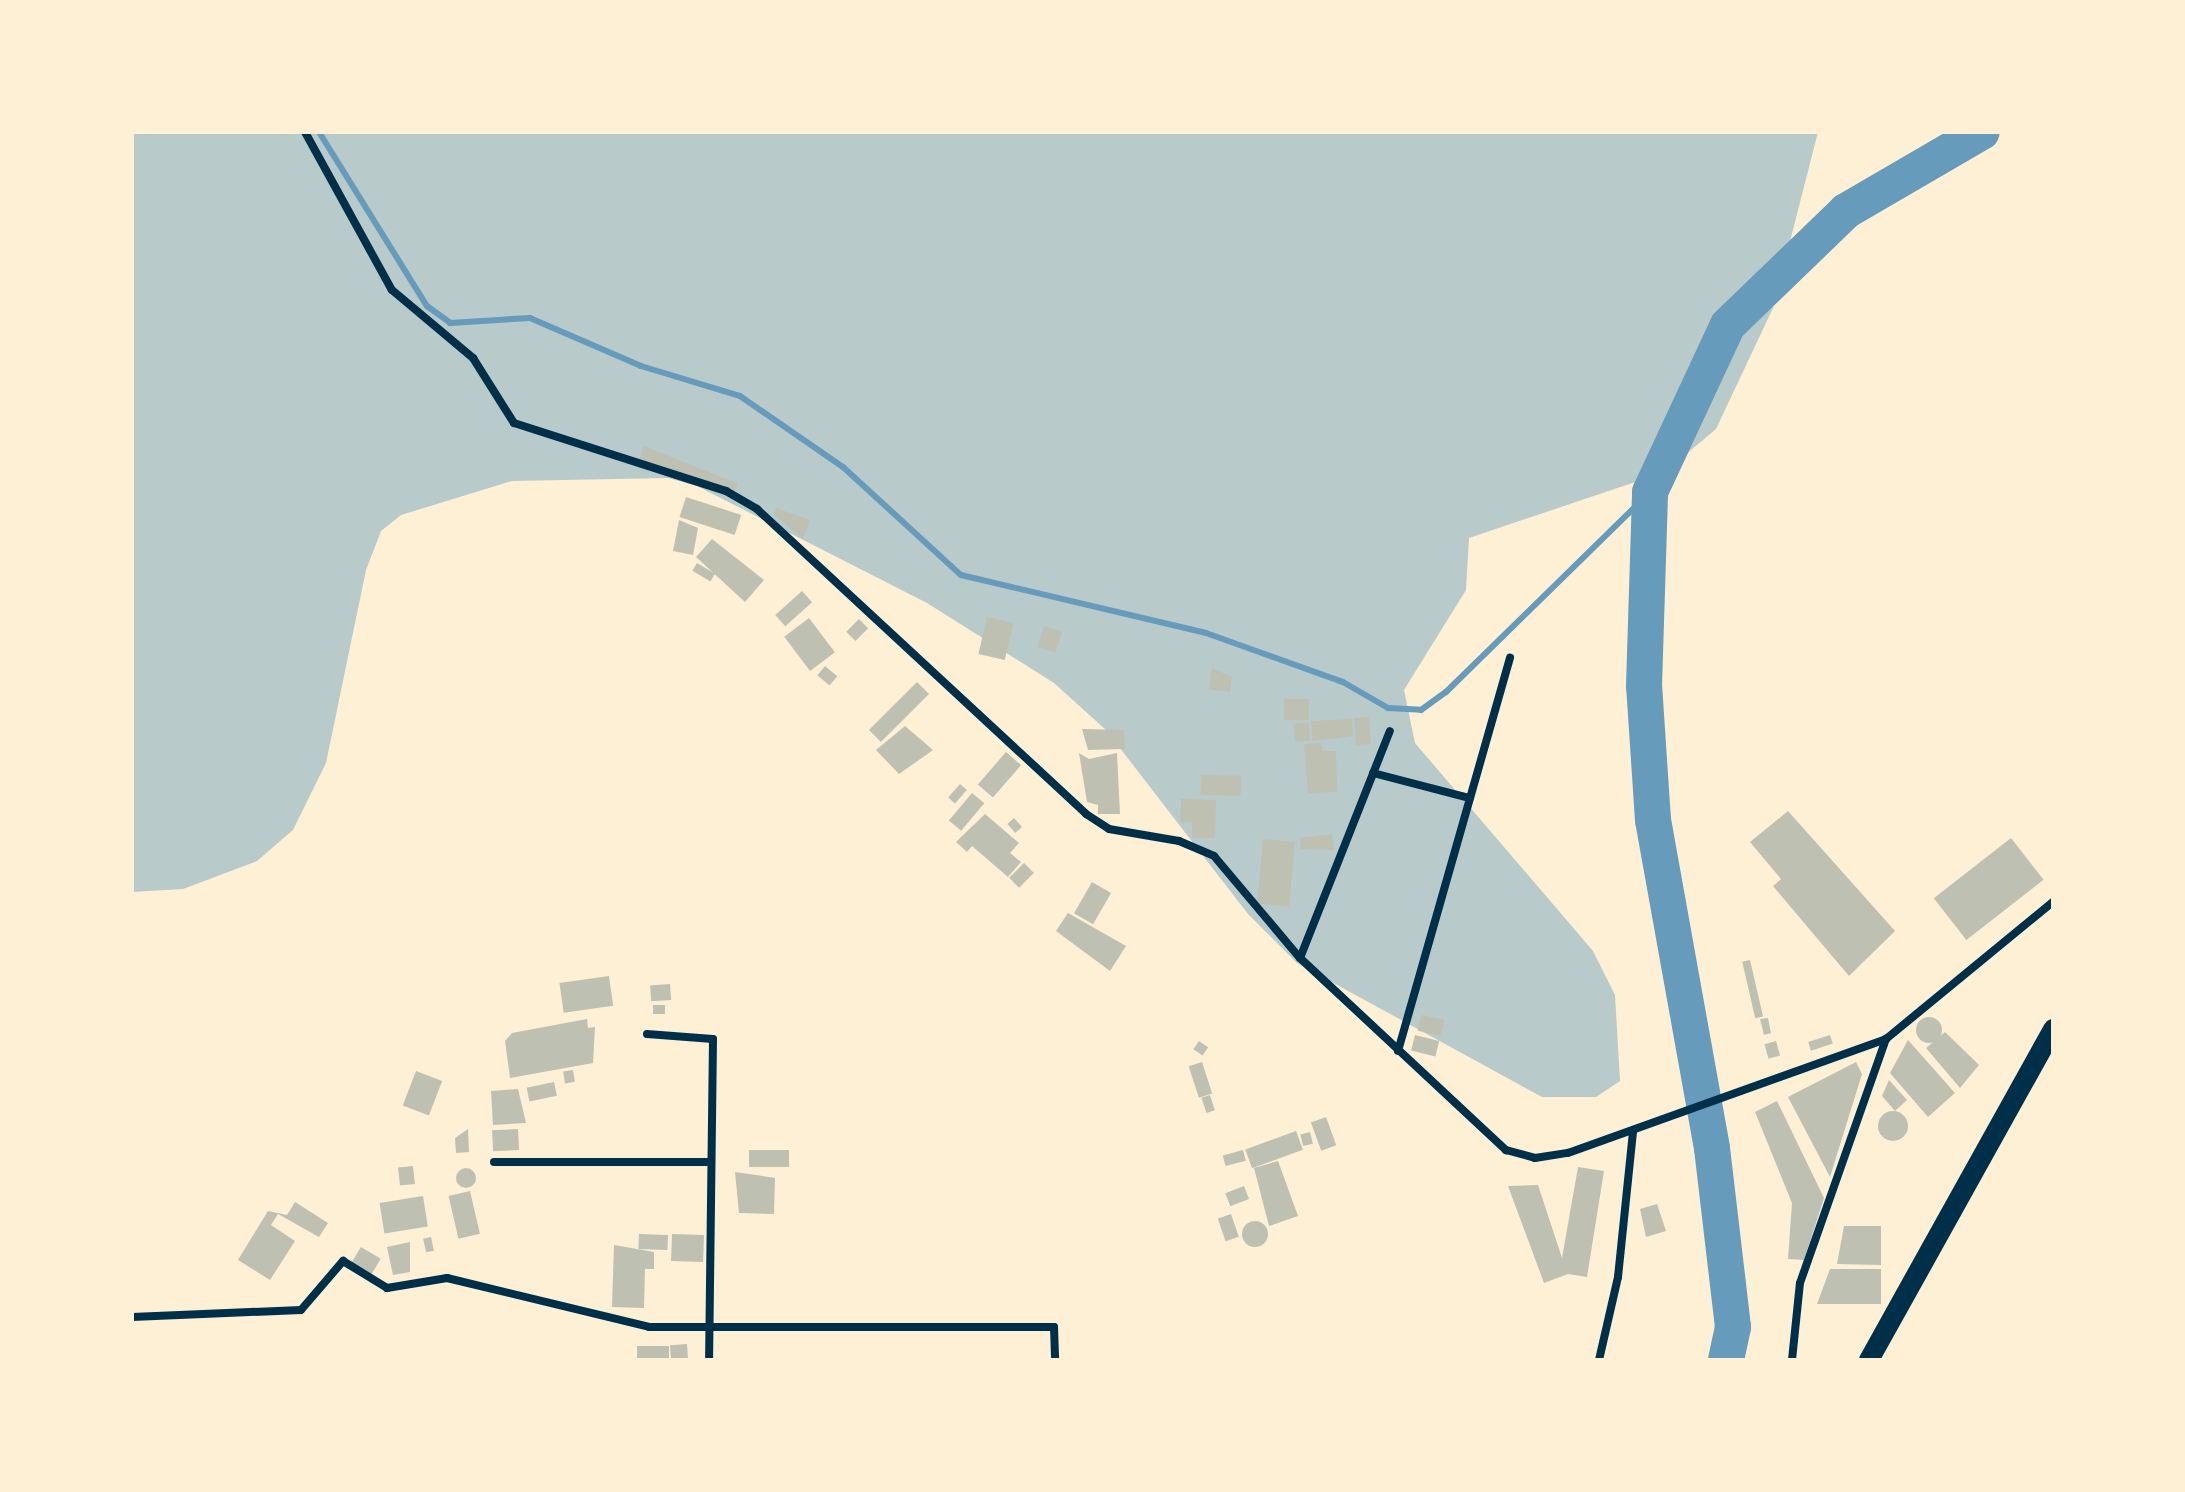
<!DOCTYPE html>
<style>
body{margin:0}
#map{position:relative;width:2185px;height:1492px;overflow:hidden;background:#fdf0d5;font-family:"Alegreya Sans",sans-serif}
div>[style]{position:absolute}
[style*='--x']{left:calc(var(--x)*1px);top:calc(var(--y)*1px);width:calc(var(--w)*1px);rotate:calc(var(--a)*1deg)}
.green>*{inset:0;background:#b9caca}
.stream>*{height:6px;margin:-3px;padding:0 3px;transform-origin:3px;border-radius:3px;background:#669bbc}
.river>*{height:36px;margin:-18px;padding:0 18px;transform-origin:18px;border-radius:18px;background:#669bbc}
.building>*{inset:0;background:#bec0b2;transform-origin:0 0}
.round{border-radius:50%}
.minor>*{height:8px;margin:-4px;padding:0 4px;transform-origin:4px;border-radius:4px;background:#003049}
.trunk>*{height:20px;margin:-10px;padding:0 10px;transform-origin:10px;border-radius:10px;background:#003049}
span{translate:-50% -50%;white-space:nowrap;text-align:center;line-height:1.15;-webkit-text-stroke:7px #fdf0d5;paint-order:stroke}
.frame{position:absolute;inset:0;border:134px solid #fdf0d5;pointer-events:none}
</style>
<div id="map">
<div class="green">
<div style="clip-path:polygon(132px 132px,1818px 132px,1773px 308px,1716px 429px,1665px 472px,1469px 538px,1466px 590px,1404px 690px,1415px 743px,1593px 951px,1615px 995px,1620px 1081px,1596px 1097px,1542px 1097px,1297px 963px,1248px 914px,1106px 730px,1054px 683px,927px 603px,697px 486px,668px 478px,512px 481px,401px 515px,381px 531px,366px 570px,326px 763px,293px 830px,257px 861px,183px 889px,132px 892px)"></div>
</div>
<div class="stream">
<div style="--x:319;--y:132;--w:205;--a:58.2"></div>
<div style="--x:427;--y:306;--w:29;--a:36"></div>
<div style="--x:450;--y:323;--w:80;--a:-3.6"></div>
<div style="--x:530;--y:318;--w:121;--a:23.4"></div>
<div style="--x:641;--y:366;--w:103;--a:16.9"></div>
<div style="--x:740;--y:396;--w:125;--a:34.6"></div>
<div style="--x:843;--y:467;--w:160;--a:42.5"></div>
<div style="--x:961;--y:575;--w:252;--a:13.3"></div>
<div style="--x:1206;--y:633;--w:145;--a:19.7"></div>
<div style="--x:1343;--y:682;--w:52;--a:30"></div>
<div style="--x:1388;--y:708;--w:33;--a:3"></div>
<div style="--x:1421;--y:710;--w:31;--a:-36"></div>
<div style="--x:1446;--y:692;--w:286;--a:-44.4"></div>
</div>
<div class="river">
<div style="--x:1726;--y:1360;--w:34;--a:-78"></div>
<div style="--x:1733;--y:1327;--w:180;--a:-96.7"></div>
<div style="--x:1712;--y:1148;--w:333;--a:-100.2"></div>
<div style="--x:1653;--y:820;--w:134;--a:-93.8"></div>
<div style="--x:1644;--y:686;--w:194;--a:-88.2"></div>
<div style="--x:1650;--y:492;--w:184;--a:-65"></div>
<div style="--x:1728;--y:325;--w:164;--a:-44"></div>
<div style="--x:1846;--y:211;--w:157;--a:-30.2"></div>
</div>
<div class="building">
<div style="clip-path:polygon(644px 446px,738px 484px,734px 492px,639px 459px)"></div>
<div style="left:686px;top:497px;width:58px;height:21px;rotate:18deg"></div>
<div style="clip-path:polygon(776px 508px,810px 520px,803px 539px,774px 515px)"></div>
<div style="clip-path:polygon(679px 520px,698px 528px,693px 555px,673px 551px)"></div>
<div style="clip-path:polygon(712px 539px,764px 580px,745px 602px,696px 557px)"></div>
<div style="left:697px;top:563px;width:21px;height:9px;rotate:31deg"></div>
<div style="left:802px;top:591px;width:15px;height:36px;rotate:48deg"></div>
<div style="left:987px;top:617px;width:27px;height:38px;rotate:13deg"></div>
<div style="left:809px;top:618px;width:43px;height:31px;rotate:53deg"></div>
<div style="left:859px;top:619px;width:13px;height:18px;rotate:45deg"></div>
<div style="left:1044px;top:626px;width:19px;height:22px;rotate:18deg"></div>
<div style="left:825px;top:666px;width:16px;height:12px;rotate:40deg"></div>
<div style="clip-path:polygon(1212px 668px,1232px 677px,1230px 692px,1209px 689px)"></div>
<div style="left:917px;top:682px;width:17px;height:68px;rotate:45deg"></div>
<div style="left:1309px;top:699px;width:21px;height:25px;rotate:90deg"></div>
<div style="left:1369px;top:717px;width:27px;height:15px;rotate:86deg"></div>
<div style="clip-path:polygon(1352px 719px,1353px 736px,1312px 741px,1311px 721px)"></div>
<div style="left:1309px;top:723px;width:18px;height:15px;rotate:87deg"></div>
<div style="clip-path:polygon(905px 726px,933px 750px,899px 774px,876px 750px)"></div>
<div style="clip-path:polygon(1082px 729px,1124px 730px,1125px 749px,1088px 750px)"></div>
<div style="clip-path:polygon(1321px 743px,1322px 751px,1336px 751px,1337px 792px,1308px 793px,1304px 744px)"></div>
<div style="left:1006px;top:752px;width:20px;height:43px;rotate:41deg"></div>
<div style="clip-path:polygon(1079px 753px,1089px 759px,1117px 753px,1120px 814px,1098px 814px,1098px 805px,1087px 802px)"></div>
<div style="left:1201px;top:775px;width:40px;height:20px;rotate:1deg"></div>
<div style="left:960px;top:784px;width:9px;height:18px;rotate:41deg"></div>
<div style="left:972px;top:793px;width:16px;height:36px;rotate:40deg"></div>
<div style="clip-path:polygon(1181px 799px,1216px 800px,1215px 838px,1192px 838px,1192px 822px,1180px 822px)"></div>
<div style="clip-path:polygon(1788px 811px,1895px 931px,1849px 976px,1773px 886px,1781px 879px,1750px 842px)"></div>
<div style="clip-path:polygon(985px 814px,1019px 843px,1010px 853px,1021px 862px,1008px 877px,972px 846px,967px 852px,956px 842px)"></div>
<div style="left:1014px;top:818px;width:12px;height:9px;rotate:48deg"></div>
<div style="clip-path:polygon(1332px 834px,1334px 850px,1301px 849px,1300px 838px)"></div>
<div style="left:2011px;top:838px;width:53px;height:98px;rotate:52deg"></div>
<div style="left:1263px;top:839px;width:32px;height:65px;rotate:5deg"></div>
<div style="left:1024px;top:863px;width:14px;height:21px;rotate:45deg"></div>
<div style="left:1092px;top:882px;width:22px;height:36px;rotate:30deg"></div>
<div style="clip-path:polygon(1068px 913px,1126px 946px,1110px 971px,1056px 931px)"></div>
<div style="left:1750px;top:960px;width:58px;height:8px;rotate:77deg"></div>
<div style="left:609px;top:976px;width:30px;height:50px;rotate:82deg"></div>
<div style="left:670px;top:984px;width:16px;height:20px;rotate:86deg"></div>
<div style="left:665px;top:1005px;width:9px;height:12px;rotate:90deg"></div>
<div style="left:1421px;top:1015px;width:24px;height:16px;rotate:12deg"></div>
<div class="round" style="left:1916px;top:1017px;width:26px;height:26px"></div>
<div style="clip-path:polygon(1768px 1018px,1771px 1033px,1764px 1035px,1760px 1019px)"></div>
<div style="clip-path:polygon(587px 1019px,588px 1028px,595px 1027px,593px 1063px,510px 1078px,505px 1041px,512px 1033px)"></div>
<div style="clip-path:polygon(1945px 1032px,1979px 1065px,1960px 1088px,1926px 1048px)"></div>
<div style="left:1415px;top:1035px;width:25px;height:16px;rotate:14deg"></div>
<div style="left:1830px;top:1035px;width:9px;height:23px;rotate:72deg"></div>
<div style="clip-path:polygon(1908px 1040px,1955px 1093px,1928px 1117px,1890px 1073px)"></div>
<div style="left:1199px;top:1041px;width:11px;height:10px;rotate:34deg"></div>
<div style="left:1776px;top:1041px;width:15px;height:12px;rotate:74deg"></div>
<div style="left:1202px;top:1062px;width:33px;height:14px;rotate:72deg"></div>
<div style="clip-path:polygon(1856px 1062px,1862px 1074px,1830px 1177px,1788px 1097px)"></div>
<div style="left:573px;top:1070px;width:12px;height:10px;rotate:81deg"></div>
<div style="left:416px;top:1071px;width:28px;height:37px;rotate:21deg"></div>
<div style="clip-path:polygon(1889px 1080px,1907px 1100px,1895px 1111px,1882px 1096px)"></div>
<div style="left:554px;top:1082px;width:14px;height:28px;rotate:78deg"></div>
<div style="clip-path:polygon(518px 1089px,526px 1123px,493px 1125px,491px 1091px)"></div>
<div style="left:1210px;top:1095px;width:16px;height:9px;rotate:72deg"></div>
<div style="clip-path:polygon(1777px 1101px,1824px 1198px,1804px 1260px,1788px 1259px,1792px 1203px,1755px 1112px)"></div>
<div class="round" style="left:1878px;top:1111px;width:30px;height:30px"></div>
<div style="left:1326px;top:1117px;width:30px;height:16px;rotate:70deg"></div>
<div style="clip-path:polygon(468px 1129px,469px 1152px,456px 1153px,455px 1138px)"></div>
<div style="left:518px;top:1129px;width:21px;height:26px;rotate:87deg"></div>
<div style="left:1296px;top:1131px;width:20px;height:54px;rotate:70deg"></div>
<div style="left:1310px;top:1132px;width:12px;height:10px;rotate:76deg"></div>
<div style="left:749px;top:1150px;width:40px;height:17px"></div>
<div style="left:1243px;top:1150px;width:11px;height:21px;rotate:75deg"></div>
<div style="clip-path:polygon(1278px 1161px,1298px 1216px,1269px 1226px,1254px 1168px)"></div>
<div style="left:413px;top:1166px;width:18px;height:15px;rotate:84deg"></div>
<div style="clip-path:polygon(1578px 1167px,1604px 1171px,1587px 1277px,1568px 1274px,1544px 1283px,1508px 1186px,1538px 1185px,1562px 1258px)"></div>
<div class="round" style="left:456px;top:1168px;width:20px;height:20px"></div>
<div style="clip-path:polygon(735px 1172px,775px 1178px,774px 1214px,739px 1213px)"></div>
<div style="left:1244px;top:1186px;width:14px;height:20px;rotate:69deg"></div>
<div style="left:470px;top:1191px;width:44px;height:22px;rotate:77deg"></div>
<div style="left:423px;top:1196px;width:31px;height:44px;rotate:81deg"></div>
<div style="clip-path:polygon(295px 1202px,328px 1223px,319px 1237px,278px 1214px,271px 1225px,295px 1241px,270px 1280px,238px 1260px,268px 1211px,287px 1215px)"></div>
<div style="clip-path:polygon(1657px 1204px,1666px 1231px,1646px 1237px,1640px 1209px)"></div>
<div style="left:1231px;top:1214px;width:24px;height:14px;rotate:71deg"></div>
<div class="round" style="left:1242px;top:1221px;width:26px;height:26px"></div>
<div style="clip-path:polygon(1844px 1226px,1881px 1226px,1881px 1265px,1837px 1264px)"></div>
<div style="left:639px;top:1234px;width:29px;height:15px;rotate:2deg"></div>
<div style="left:672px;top:1234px;width:32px;height:27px;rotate:2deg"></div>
<div style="left:431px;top:1237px;width:14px;height:8px;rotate:78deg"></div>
<div style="clip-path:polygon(410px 1242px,410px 1272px,393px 1275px,387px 1247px)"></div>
<div style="clip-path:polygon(614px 1245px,654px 1252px,654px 1269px,645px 1269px,644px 1308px,612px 1307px)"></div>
<div style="left:361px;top:1247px;width:23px;height:19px;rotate:31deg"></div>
<div style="clip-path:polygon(1830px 1269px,1881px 1269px,1881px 1304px,1817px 1304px)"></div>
<div style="left:687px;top:1344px;width:16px;height:17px;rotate:86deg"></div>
<div style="left:637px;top:1346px;width:32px;height:14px"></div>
</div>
<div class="minor">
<div style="--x:305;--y:132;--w:180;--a:61.2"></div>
<div style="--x:392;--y:290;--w:106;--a:40"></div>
<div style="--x:473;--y:358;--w:77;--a:57.8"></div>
<div style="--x:514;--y:423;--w:223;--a:17.8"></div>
<div style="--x:726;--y:491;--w:36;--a:30"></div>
<div style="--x:757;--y:509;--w:449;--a:42.8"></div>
<div style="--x:1086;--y:814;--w:27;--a:33"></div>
<div style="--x:1109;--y:829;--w:71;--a:9.7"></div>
<div style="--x:1179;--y:841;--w:38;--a:23"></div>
<div style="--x:1214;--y:856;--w:133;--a:49.9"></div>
<div style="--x:1300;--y:958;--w:282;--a:43"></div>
<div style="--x:1506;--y:1150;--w:30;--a:15"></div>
<div style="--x:1535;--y:1158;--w:33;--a:-9"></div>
<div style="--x:1568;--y:1153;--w:338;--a:-19.7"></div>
<div style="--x:1886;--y:1039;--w:216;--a:-39.4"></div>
<div style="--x:1373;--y:773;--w:100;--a:14.5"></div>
<div style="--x:1300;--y:958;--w:244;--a:-68.4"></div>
<div style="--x:647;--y:1034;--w:66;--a:4.3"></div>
<div style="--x:713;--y:1039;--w:321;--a:90.7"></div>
<div style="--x:1398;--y:1051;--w:409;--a:-74.1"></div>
<div style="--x:494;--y:1162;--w:217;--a:0"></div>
<div style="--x:132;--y:1317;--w:169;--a:-2.4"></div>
<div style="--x:301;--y:1310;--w:65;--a:-49.4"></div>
<div style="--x:343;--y:1261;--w:52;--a:31.5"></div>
<div style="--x:387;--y:1288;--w:61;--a:-9.5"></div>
<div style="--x:447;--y:1278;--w:208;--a:13.6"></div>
<div style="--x:649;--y:1327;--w:405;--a:0"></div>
<div style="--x:1054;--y:1327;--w:33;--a:88"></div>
<div style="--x:1599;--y:1360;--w:85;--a:-77.1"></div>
<div style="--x:1618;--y:1277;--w:147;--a:-84.1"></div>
<div style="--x:1792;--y:1360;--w:77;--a:-84.1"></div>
<div style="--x:1800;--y:1283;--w:259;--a:-70.6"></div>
</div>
<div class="trunk">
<div style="--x:1869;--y:1360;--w:379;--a:-60.9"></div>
</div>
<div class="frame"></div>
</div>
